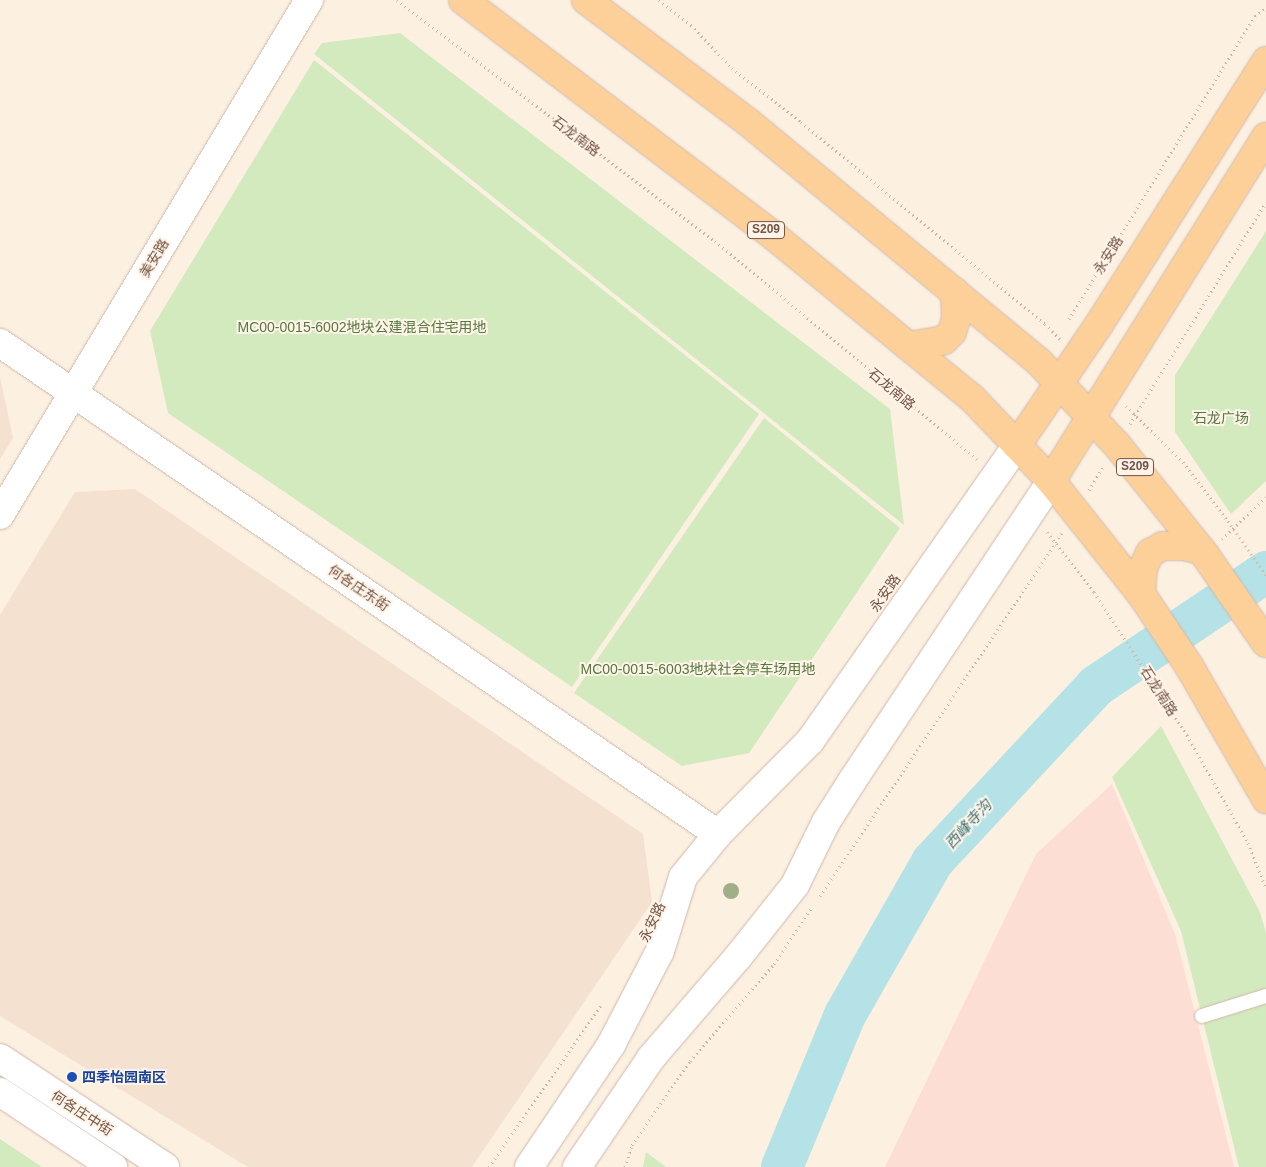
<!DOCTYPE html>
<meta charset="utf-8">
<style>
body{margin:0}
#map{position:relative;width:1266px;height:1167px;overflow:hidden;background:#fcf0e1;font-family:Arial,"Noto Sans SC",sans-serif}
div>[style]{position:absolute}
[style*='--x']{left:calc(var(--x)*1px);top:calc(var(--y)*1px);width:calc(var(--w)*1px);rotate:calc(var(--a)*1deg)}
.residential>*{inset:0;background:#f4e1cf}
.commercial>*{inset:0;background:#fdded4}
.green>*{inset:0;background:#d3eabf}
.river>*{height:42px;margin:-21px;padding:0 21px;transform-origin:21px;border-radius:21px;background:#b5e2e6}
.path>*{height:3px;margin-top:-1.5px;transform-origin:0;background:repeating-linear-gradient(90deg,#d6af9c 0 1px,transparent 0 5px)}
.roads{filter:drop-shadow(0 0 1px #cfb8ab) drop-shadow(0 0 1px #cfb8ab)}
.service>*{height:14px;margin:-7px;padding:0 7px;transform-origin:7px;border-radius:7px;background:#fff}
.tertiary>*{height:28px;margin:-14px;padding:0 14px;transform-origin:14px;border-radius:14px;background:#fff}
.secondary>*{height:28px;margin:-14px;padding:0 14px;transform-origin:14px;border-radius:14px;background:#fff}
.primary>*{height:28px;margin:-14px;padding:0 14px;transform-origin:14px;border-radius:14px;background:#fcd098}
.path-bridge>*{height:3px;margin-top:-1.5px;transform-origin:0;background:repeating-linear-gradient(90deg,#d6af9c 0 1px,transparent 0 5px)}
.trees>*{width:16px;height:16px;margin:-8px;border-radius:50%;background:#a0af88}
.dots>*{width:14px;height:14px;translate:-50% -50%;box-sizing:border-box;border:2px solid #fff4e7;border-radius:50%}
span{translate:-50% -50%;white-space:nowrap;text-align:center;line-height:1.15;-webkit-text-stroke:4px #fff4e7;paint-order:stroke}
.shield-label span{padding:1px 4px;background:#fff4e7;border:1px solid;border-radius:4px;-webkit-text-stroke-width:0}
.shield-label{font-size:12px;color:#735448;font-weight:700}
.street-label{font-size:14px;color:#735448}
.park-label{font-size:14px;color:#547940}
.transit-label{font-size:14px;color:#164399;font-weight:700}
.left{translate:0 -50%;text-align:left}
.water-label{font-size:15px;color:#3c7379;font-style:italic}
</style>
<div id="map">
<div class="residential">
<div style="clip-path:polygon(0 377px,13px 438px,0 459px)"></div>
<div style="clip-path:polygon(135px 489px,643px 834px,652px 902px,472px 1167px,248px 1167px,0 1016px,0 615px,75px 492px)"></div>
</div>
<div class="commercial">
<div style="clip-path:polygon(1112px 784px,1175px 934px,1234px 1167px,885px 1167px,1036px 854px)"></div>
</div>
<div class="green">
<div style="clip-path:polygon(400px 33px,890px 409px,904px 525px,314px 54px,322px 43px)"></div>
<div style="clip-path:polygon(314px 60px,759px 414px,572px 687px,168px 413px,150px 331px)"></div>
<div style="clip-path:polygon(1266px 231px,1266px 481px,1231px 514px,1175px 432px,1175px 375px)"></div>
<div style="clip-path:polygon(764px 418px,900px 528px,749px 753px,682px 766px,574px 693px)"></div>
<div style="clip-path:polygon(1161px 726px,1260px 912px,1266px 933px,1266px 1167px,1239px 1167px,1181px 931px,1112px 777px)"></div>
<div style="clip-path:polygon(0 1139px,42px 1167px,0 1167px)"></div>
<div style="clip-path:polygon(646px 1152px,666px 1167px,643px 1167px)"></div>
</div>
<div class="river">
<div style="--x:782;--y:1167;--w:165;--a:-67.5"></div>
<div style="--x:845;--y:1015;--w:177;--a:-60.3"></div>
<div style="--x:933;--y:861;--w:239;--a:-47"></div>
<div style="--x:1096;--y:686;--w:205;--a:-33.8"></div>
</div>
<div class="path">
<div style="--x:397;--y:0;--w:399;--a:37.2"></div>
<div style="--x:715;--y:241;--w:341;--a:39.8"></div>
<div style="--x:659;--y:0;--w:41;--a:38"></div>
<div style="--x:691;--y:25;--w:59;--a:46.4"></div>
<div style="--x:732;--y:68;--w:88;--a:38"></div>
<div style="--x:801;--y:122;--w:317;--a:39.6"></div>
<div style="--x:1045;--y:324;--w:21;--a:45"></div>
<div style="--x:1069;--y:319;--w:356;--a:-58.5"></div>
<div style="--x:1255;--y:16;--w:14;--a:-36"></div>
<div style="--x:1126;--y:406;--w:80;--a:44.5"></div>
<div style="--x:1183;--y:462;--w:74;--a:52.7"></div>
<div style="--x:1130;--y:424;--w:260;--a:-58.5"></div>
<div style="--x:1089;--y:490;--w:27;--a:-59"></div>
<div style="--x:1047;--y:532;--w:76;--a:51.9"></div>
<div style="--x:1094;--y:592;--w:171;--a:57"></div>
<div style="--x:1187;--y:735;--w:124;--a:60.5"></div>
<div style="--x:1248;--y:843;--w:48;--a:68.2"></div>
<div style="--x:1222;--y:539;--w:61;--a:-43.7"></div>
<div style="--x:820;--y:896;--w:436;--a:-56.3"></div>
<div style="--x:489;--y:1167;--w:198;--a:-55.3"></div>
<div style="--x:625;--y:1167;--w:23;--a:-72"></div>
<div style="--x:632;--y:1145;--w:102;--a:-55.4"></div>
<div style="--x:690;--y:1061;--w:128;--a:-49.1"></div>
<div style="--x:774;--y:964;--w:69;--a:-56.3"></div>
</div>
<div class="roads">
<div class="service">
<div style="--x:1202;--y:1016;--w:67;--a:-17.4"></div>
</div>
<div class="tertiary">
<div style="--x:0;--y:343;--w:870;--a:34.37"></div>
<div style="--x:0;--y:515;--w:601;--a:-59.04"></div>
</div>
<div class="secondary">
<div style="--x:0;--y:1058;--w:198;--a:33.4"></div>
<div style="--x:0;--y:1092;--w:136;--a:33.6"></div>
<div style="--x:529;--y:1167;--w:147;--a:-56.1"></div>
<div style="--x:611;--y:1045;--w:106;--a:-62.5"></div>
<div style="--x:660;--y:951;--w:77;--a:-72.7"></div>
<div style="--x:683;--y:877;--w:55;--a:-50.9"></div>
<div style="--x:718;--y:834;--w:131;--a:-45.3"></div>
<div style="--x:810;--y:741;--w:361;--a:-55"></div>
<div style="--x:577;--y:1167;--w:132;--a:-55.8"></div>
<div style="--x:651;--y:1058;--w:133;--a:-49.3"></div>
<div style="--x:738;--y:957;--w:92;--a:-51.6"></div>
<div style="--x:795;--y:885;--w:70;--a:-63.8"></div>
<div style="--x:826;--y:822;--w:49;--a:-57.6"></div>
<div style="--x:852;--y:781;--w:360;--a:-56.4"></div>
</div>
<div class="primary">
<div style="--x:463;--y:0;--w:392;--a:37.2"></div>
<div style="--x:775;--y:237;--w:254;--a:39.3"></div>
<div style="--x:972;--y:398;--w:115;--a:46.4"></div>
<div style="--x:1051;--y:481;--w:144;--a:51.5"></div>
<div style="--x:1141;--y:594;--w:87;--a:56.3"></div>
<div style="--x:1189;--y:666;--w:154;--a:59.9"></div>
<div style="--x:586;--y:0;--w:203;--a:37"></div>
<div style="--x:748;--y:122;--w:379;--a:39.5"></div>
<div style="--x:1040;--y:363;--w:112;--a:46.8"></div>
<div style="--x:1117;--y:445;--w:141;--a:51.3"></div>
<div style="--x:1205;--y:555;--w:107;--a:55.3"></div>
<div style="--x:908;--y:346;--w:36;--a:-9"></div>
<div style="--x:944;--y:340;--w:11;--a:-45"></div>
<div style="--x:952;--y:332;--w:14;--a:-73"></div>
<div style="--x:956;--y:319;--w:27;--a:-92"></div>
<div style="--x:1017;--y:445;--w:144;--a:-55.8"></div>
<div style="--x:1098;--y:326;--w:314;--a:-57.6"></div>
<div style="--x:1051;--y:481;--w:406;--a:-58"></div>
<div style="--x:1141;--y:594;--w:26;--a:-86"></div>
<div style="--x:1143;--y:568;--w:17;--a:-65"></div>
<div style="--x:1150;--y:553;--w:15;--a:-28"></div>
<div style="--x:1163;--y:546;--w:21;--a:0"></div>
<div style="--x:1184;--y:546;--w:18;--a:13"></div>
</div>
</div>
<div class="path-bridge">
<div style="--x:1228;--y:521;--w:66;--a:54.9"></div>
</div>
<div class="trees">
<div style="left:731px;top:891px"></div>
</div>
<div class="dots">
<div style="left:72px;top:1077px;background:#1a4fb4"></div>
</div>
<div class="shield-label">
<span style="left:766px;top:230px">S209</span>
<span style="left:1135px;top:467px">S209</span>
</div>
<div class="street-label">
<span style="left:576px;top:136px;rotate:37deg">石龙南路</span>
<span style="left:1108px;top:255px;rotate:-58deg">永安路</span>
<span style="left:154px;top:258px;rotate:-59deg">美安路</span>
<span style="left:892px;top:389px;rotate:40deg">石龙南路</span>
<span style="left:359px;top:588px;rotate:34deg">何各庄东街</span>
<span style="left:885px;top:593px;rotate:-55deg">永安路</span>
<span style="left:1159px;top:691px;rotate:57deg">石龙南路</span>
<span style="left:652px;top:922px;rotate:-65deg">永安路</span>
<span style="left:82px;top:1113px;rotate:33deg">何各庄中街</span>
</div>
<div class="park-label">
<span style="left:362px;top:327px">MC00-0015-6002地块公建混合住宅用地</span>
<span style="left:1221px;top:418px">石龙广场</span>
<span style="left:698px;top:669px">MC00-0015-6003地块社会停车场用地</span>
</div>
<div class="transit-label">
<span class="left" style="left:82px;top:1077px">四季怡园南区</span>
</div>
<div class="water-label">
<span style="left:968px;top:824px;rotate:-47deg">西峰寺沟</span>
</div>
</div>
